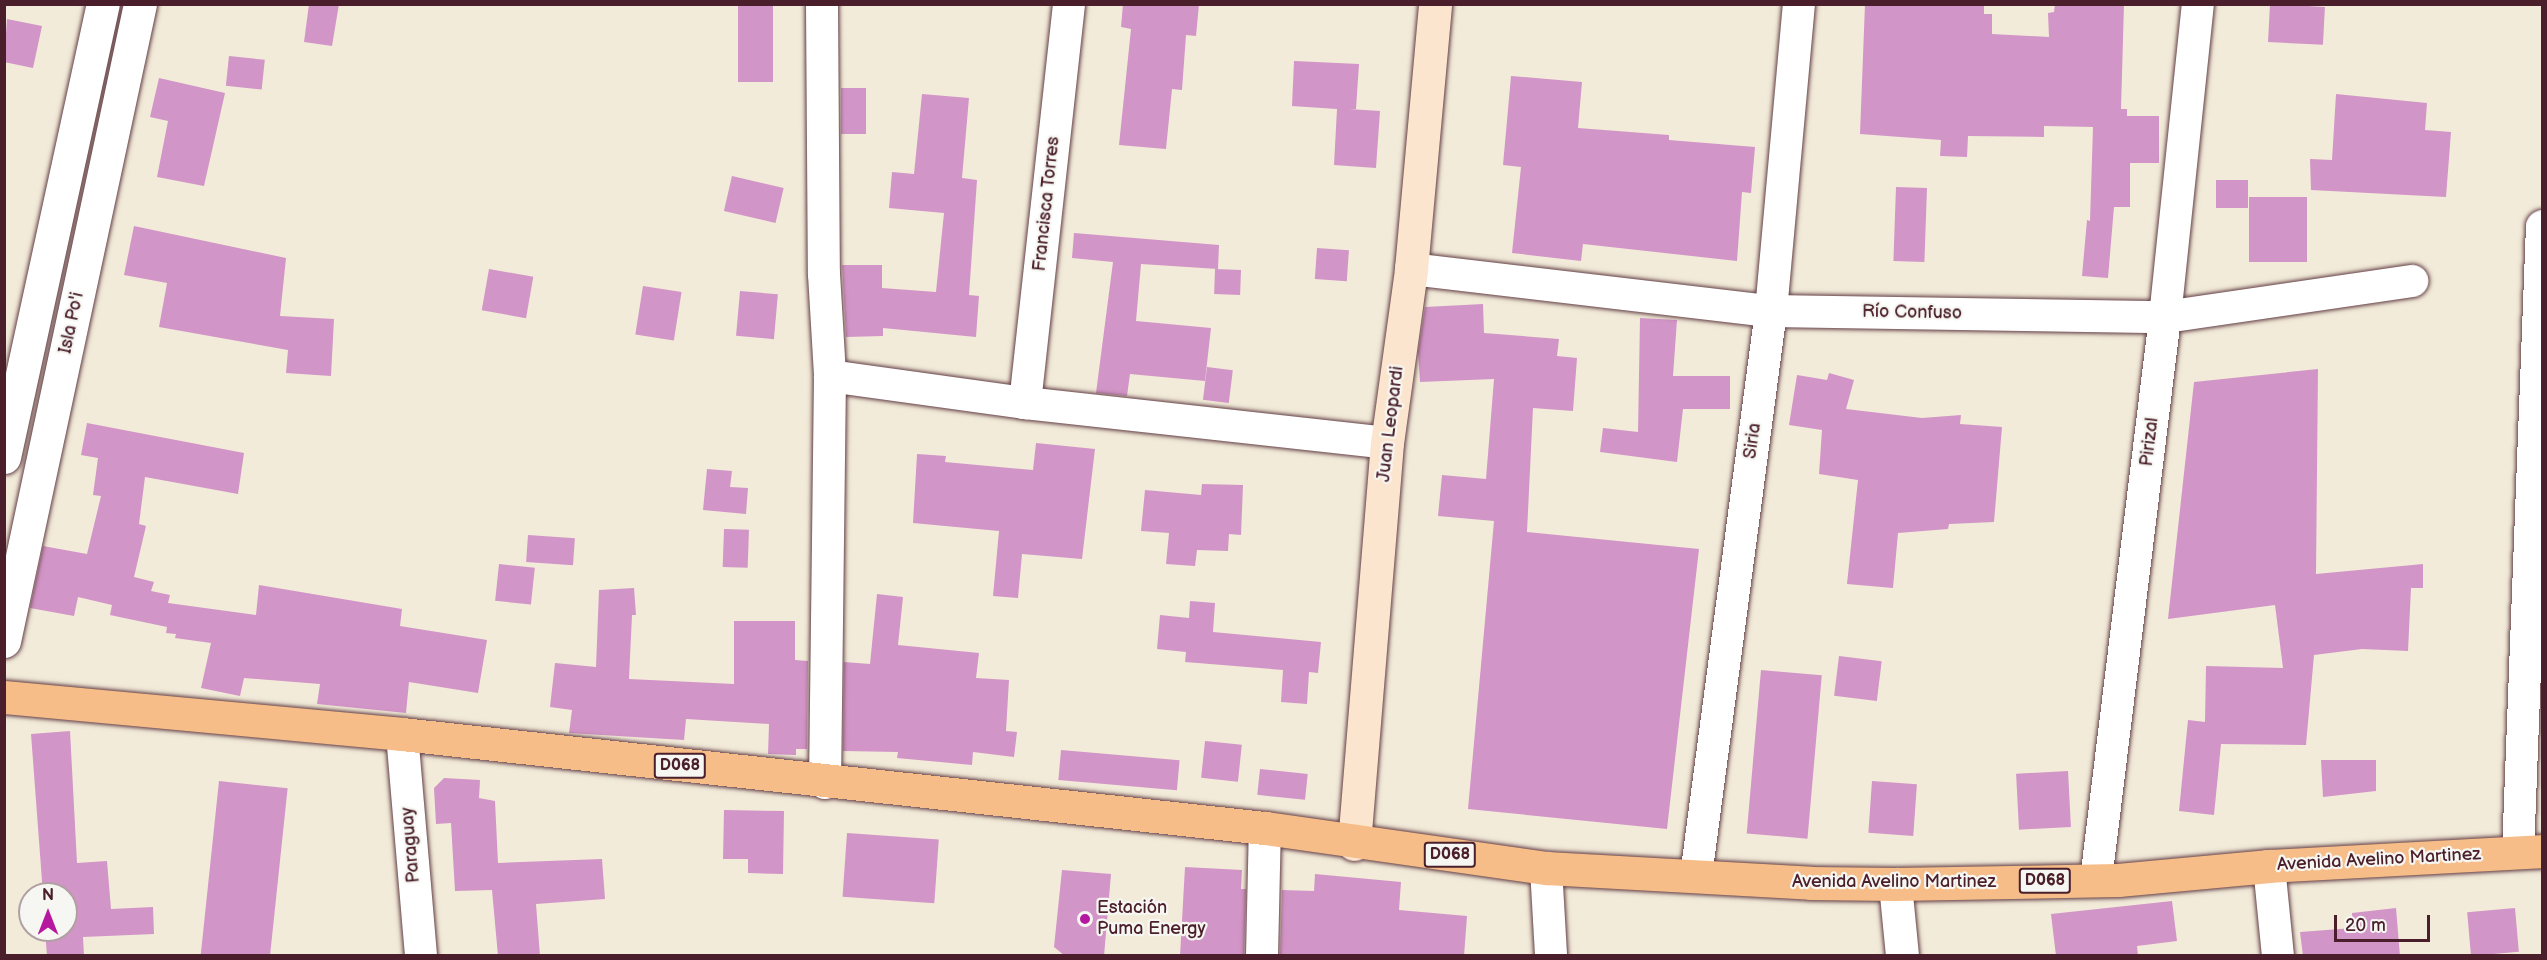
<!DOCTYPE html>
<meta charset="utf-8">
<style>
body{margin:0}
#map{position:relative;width:2547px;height:960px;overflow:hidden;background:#f2ebd9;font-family:"Balsamiq Sans",sans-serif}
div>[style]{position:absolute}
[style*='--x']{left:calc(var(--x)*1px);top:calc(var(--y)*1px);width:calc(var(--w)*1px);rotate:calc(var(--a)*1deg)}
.building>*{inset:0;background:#d295c7;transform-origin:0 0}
.roads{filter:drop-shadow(0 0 2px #633e45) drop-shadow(0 0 2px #633e45)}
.minor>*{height:32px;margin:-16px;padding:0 16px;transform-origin:16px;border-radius:16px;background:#fff}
.tertiary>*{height:33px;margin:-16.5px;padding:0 16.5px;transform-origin:16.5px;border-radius:16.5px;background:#fff}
.secondary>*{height:33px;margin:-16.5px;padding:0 16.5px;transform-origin:16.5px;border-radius:16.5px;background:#fce5cf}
.primary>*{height:33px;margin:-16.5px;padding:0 16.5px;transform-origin:16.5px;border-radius:16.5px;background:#f7bd88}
.dots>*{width:16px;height:16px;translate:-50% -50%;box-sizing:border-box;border:3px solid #f6f6f2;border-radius:50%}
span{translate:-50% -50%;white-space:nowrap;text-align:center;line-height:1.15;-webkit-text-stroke:4.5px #f6f6f2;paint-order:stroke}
.shield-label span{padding:2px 4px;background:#f6f6f2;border:2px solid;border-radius:4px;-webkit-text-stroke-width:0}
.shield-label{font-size:16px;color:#4a1f2b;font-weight:700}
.street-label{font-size:18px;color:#4a1f2b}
.poi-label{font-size:18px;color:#4a1f2b}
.left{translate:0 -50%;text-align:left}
.frame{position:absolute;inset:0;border:6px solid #4a1f2b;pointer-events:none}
.north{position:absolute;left:18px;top:882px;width:60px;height:60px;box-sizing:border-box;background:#f6f6f2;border:2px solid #b1a0a2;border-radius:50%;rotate:0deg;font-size:16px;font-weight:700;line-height:24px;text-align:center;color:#4a1f2b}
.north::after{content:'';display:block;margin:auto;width:21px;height:27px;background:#b5179e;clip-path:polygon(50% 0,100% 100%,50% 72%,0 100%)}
.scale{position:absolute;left:2334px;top:915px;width:96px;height:27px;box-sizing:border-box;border:3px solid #4a1f2b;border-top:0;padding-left:8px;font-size:18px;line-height:21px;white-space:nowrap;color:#4a1f2b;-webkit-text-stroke:4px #f6f6f2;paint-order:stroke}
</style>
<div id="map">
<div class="building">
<div style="clip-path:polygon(309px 4px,339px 4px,332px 46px,304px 42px)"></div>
<div style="left:738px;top:4px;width:35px;height:78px"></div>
<div style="clip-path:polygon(1123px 4px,1199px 4px,1196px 36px,1186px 35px,1182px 90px,1172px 89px,1166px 149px,1119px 145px,1131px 29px,1121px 27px)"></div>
<div style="clip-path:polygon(1865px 4px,1984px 4px,1984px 14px,1992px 14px,1992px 34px,2049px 37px,2048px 13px,2054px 12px,2055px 4px,2124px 4px,2121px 109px,2127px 109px,2127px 116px,2159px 116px,2159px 163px,2130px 163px,2130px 207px,2114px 207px,2108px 278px,2082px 276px,2087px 220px,2090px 221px,2093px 127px,2044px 126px,2044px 137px,1968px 136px,1967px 157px,1940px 156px,1941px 140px,1860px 134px)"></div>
<div style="left:2270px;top:4px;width:55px;height:38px;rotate:3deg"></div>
<div style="clip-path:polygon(7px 19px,42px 26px,33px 68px,4px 62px)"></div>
<div style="left:229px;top:56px;width:36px;height:30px;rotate:6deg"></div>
<div style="clip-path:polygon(1294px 61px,1359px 64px,1356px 109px,1349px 109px,1380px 111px,1376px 168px,1334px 165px,1337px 109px,1292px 106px)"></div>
<div style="clip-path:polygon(1511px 76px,1582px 82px,1578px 128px,1669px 135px,1669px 140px,1755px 147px,1751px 193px,1742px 192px,1737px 261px,1583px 244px,1581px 261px,1512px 253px,1521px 167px,1503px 165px)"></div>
<div style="clip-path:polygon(159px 78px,225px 93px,204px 186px,157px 177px,168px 121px,150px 117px)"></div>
<div style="left:841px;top:88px;width:25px;height:46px"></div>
<div style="clip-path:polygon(922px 94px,969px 98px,962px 178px,977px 180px,969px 295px,979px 296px,976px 337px,883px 328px,883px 336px,846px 337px,842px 265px,882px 265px,882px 288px,936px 292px,944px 213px,889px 208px,892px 172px,914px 174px)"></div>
<div style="clip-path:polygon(2336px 94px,2427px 103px,2425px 130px,2451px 132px,2446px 197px,2311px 190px,2310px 159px,2332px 160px)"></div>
<div style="left:732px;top:176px;width:53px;height:36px;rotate:13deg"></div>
<div style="left:2216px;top:180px;width:32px;height:28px"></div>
<div style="left:1896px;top:187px;width:31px;height:74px;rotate:2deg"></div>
<div style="left:2249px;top:197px;width:58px;height:65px"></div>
<div style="clip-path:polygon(134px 226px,286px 258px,280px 316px,334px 319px,331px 376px,286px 373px,288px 350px,159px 327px,167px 283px,124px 275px)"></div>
<div style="clip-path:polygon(1074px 233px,1219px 245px,1218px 269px,1141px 264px,1136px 321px,1211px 328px,1205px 381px,1130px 374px,1127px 396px,1096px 393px,1113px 262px,1072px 258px)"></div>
<div style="left:1317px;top:248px;width:32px;height:31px;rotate:4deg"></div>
<div style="left:489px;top:269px;width:45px;height:42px;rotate:10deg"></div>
<div style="left:1215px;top:269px;width:26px;height:25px;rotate:2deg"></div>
<div style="left:643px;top:286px;width:39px;height:49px;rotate:9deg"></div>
<div style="left:740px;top:291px;width:38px;height:45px;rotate:5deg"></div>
<div style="clip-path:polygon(1483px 304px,1484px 333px,1559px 339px,1557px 356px,1577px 358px,1573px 411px,1533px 408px,1527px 532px,1699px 549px,1667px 829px,1468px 809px,1494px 521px,1438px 516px,1442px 475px,1486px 479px,1494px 379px,1420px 382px,1418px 352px,1425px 307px)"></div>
<div style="clip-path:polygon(1640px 318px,1677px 320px,1673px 376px,1730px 376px,1730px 409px,1683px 409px,1677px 462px,1600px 452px,1603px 428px,1638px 432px)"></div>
<div style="left:1207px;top:367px;width:26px;height:33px;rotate:7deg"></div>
<div style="clip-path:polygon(2318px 369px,2316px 574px,2423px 564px,2423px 588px,2411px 588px,2408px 651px,2362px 649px,2314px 655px,2306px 745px,2221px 744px,2214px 815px,2179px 811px,2188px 720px,2205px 722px,2206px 666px,2283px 668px,2275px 605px,2168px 619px,2194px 382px)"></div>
<div style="clip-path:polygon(1829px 373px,1854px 380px,1846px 409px,1922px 418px,1961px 415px,1960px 424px,2002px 427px,1994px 522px,1949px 524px,1948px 529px,1898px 533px,1893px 588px,1847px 584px,1858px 480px,1819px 474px,1822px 430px,1789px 425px,1797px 375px,1827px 380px)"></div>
<div style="clip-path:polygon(87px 423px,244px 453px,238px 494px,145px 477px,139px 524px,146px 526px,134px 577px,154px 582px,151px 591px,170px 595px,168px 603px,256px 615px,259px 585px,402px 609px,400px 626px,487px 640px,478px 693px,409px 682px,406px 713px,317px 704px,320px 684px,244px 678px,240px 696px,201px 688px,211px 643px,175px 638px,176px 634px,166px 633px,167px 627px,110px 615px,112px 605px,78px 597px,74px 616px,30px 608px,43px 546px,87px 554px,101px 496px,93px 495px,98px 458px,81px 455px)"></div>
<div style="clip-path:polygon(1036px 443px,1095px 449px,1082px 559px,1022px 554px,1018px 598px,993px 596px,999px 531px,913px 523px,917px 454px,946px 456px,945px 462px,1033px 470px)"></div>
<div style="clip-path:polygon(707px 469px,732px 471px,730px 487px,748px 488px,746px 514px,703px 510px)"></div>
<div style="clip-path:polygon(1202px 484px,1243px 485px,1241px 535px,1229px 534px,1228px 551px,1197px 550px,1195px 566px,1166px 564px,1169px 533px,1141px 531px,1145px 490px,1201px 495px)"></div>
<div style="left:724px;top:529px;width:25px;height:38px;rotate:2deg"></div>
<div style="left:528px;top:535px;width:47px;height:27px;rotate:4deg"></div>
<div style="left:499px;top:564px;width:36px;height:37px;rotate:6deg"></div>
<div style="clip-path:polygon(634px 588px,636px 615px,632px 615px,629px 679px,734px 684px,734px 621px,795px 621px,795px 660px,808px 661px,807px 749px,796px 749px,796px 755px,768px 754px,769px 724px,686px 719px,684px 740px,569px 733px,572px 710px,550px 707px,555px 663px,596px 667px,599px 590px)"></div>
<div style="clip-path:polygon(877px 594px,903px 597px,898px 645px,979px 653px,976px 678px,1009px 680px,1006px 731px,1017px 732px,1014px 757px,973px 752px,972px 765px,897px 758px,898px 752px,843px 751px,844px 662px,870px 664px)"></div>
<div style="clip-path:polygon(1190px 601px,1215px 603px,1213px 632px,1321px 642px,1318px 673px,1309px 672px,1307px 704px,1281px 702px,1283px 670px,1185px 662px,1186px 652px,1157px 649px,1160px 615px,1189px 618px)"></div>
<div style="left:1839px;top:656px;width:43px;height:40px;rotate:7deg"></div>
<div style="left:1761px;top:670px;width:61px;height:164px;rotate:5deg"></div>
<div style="clip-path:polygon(70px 731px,77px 863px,107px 861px,111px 909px,153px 907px,154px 934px,83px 937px,84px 956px,47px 956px,45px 930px,66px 930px,66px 894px,43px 894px,31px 734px)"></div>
<div style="left:1205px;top:741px;width:37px;height:37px;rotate:6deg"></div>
<div style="left:1061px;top:750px;width:119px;height:30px;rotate:5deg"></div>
<div style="clip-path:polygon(2321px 760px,2376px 760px,2376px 791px,2323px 797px)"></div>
<div style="left:1260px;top:769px;width:48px;height:26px;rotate:6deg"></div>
<div style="left:2068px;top:771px;width:56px;height:52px;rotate:87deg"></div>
<div style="clip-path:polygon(444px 778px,480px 780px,479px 798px,495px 801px,498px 863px,602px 859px,605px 899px,536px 904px,540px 956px,498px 956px,492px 890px,455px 891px,451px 823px,436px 824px,434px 788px)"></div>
<div style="left:219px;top:781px;width:69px;height:175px;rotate:6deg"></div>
<div style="left:1872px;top:781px;width:45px;height:52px;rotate:4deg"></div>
<div style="clip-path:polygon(724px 810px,784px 811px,783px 874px,748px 873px,748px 859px,723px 859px)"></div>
<div style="left:847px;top:833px;width:92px;height:64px;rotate:4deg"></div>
<div style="clip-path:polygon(1185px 867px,1242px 870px,1241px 889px,1246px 889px,1244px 956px,1180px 956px)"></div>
<div style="clip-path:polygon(1062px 870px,1111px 874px,1104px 956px,1065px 956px,1054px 947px)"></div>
<div style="clip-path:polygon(1315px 874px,1401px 882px,1399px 910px,1467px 916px,1464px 956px,1280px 956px,1282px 890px,1314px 891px)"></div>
<div style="clip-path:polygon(2172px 901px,2177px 941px,2137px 946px,2138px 956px,2056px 956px,2051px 914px)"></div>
<div style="clip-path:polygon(2396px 908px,2400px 956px,2303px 956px,2300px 932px,2353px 928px,2352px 913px)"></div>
<div style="left:2515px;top:908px;width:44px;height:48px;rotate:85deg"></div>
</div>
<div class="roads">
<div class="minor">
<div style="--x:822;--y:4;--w:270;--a:89.6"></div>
<div style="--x:824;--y:274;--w:102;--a:86.6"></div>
<div style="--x:830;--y:376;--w:407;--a:90.7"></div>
<div style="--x:1411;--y:269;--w:362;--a:6.7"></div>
<div style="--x:1771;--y:311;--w:394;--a:0.9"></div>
<div style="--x:2165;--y:317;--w:250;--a:-8.3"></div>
<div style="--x:830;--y:376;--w:197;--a:7.9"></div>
<div style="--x:1025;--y:403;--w:364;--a:6.3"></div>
<div style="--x:1025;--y:403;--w:401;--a:-83.7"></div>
<div style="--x:402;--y:734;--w:223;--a:85.1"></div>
<div style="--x:2518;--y:853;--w:627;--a:-87.81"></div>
<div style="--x:2269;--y:866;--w:90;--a:84.3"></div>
<div style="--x:1546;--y:868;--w:88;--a:86.7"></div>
<div style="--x:1696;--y:876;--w:570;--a:-82.44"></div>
<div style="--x:1771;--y:311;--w:308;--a:-84.8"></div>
<div style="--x:2096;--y:880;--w:567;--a:-83.01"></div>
<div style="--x:2165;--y:317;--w:315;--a:-84"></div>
<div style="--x:1262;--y:956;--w:128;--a:-88.7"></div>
</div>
<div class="tertiary">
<div style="--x:4;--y:457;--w:464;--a:-77.7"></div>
<div style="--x:4;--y:641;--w:651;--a:-77.95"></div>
<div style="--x:1895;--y:884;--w:72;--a:84.4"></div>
</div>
<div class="secondary">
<div style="--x:1354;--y:844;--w:402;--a:-85.3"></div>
<div style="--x:1387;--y:443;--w:176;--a:-82.1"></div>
<div style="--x:1411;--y:269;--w:266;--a:-84.8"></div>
</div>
<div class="primary">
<div style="--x:4;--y:697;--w:400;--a:5.3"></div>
<div style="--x:402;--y:734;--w:868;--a:6.22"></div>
<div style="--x:1265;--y:828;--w:284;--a:8.1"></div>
<div style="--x:1546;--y:868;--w:265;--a:3.2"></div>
<div style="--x:1811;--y:883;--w:84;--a:0.7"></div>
<div style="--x:1895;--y:884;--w:223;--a:-1"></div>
<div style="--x:2118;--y:880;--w:152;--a:-5.3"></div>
<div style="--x:2269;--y:866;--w:273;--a:-3.1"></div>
</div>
</div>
<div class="dots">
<div style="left:1085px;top:919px;background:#b5179e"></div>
</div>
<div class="shield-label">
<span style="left:680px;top:766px">D068</span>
<span style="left:1450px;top:855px">D068</span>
<span style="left:2045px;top:881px">D068</span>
</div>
<div class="street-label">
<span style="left:1047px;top:204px;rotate:-84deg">Francisca Torres</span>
<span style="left:1912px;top:313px;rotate:1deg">Río Confuso</span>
<span style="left:72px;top:323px;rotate:-78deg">Isla Po'i</span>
<span style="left:1391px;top:424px;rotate:-83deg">Juan Leopardi</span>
<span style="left:1753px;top:441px;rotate:-82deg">Siria</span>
<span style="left:2150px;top:442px;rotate:-83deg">Pirizal</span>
<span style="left:411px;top:845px;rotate:-95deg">Paraguay</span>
<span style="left:2379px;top:860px;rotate:-3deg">Avenida Avelino Martinez</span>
<span style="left:1894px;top:882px">Avenida Avelino Martinez</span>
</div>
<div class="poi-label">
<span class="left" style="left:1097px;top:919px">Estación<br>Puma Energy</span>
</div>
<div class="frame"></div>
<div class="north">N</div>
<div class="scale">20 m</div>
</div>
